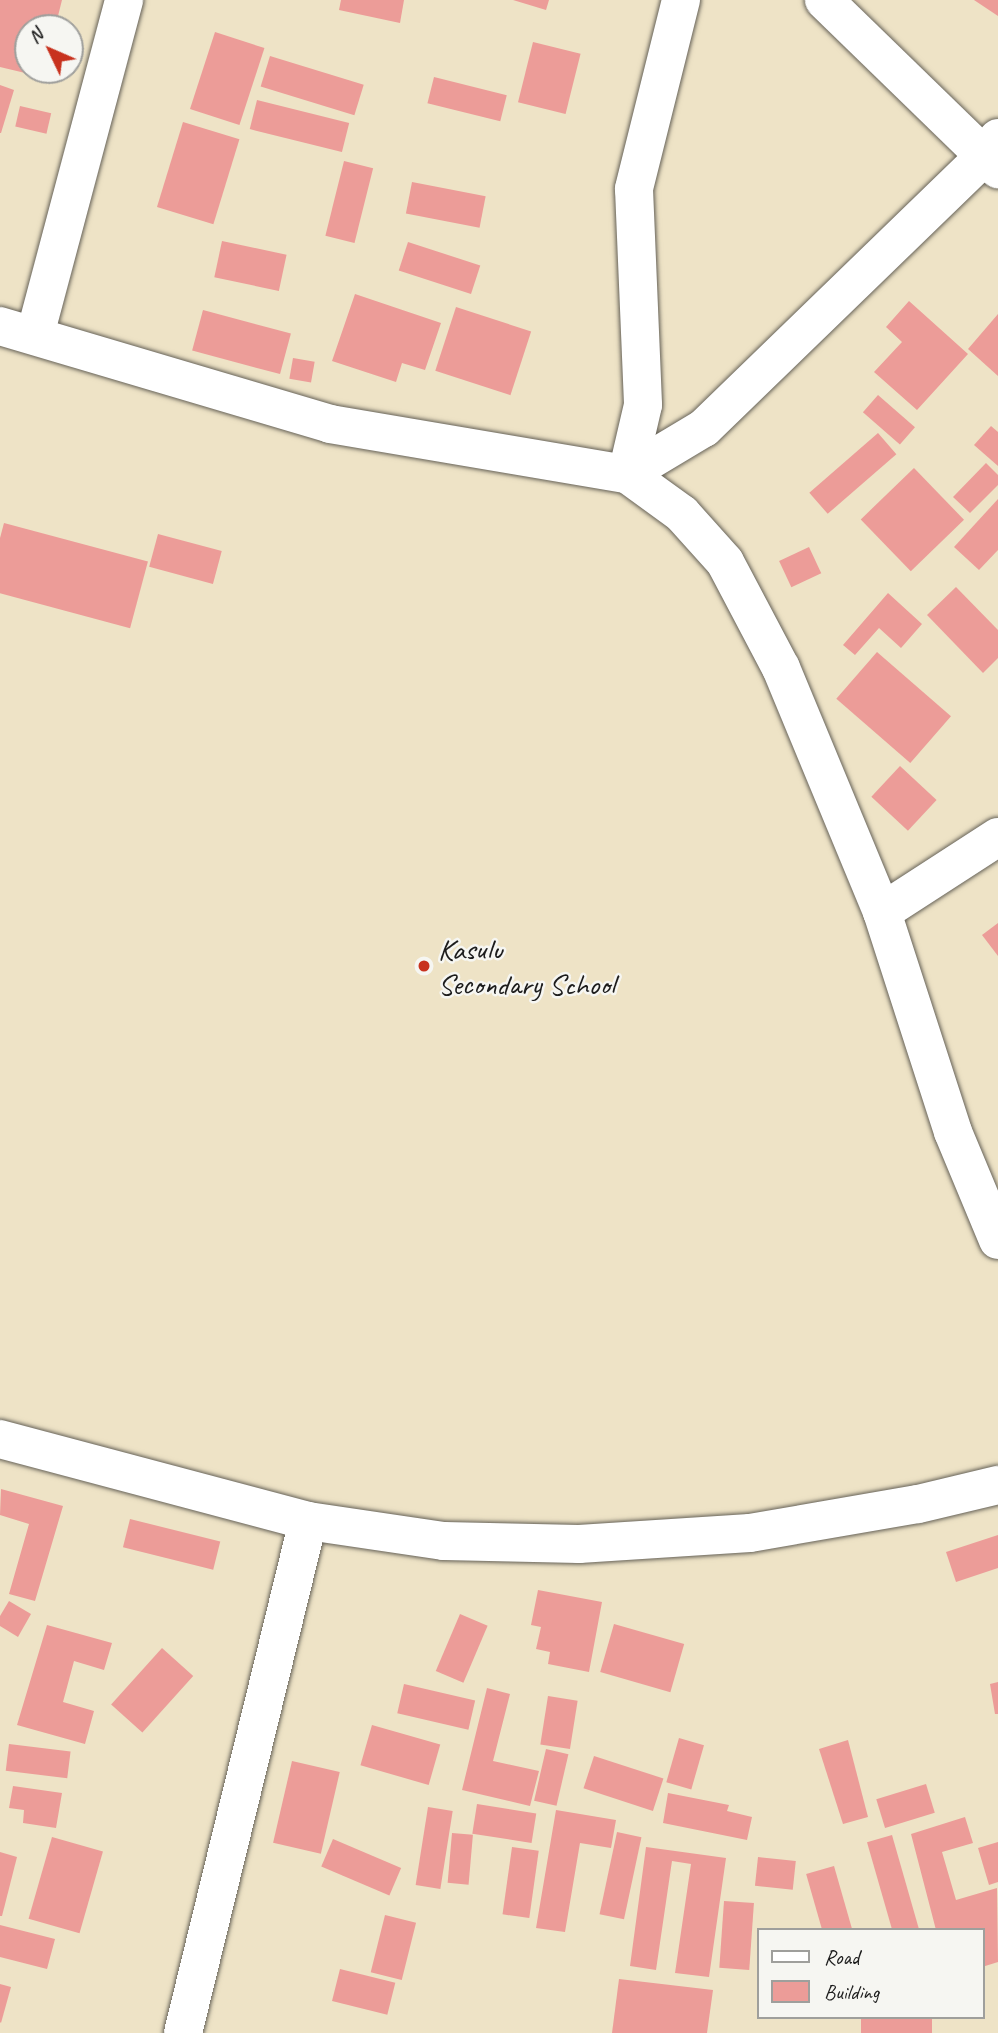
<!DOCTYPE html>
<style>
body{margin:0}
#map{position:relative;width:998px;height:2033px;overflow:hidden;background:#eee3c6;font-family:Caveat,sans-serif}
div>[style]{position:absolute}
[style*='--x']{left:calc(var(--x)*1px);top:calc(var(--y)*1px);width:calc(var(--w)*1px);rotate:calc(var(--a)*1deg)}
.building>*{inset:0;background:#ec9c98;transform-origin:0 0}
.roads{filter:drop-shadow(0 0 2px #666258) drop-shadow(0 0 2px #666258)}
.minor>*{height:38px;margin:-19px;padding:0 19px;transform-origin:19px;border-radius:19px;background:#fff}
.dots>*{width:19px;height:19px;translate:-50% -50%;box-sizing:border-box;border:4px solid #f6f6f2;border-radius:50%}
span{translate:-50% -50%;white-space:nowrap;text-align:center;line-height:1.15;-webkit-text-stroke:5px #f6f6f2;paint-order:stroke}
.poi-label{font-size:30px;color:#1c1c1c}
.left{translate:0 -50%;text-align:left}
.legend{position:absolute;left:757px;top:1928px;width:228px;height:91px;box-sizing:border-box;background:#f6f6f2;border:2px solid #9f9f9c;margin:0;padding:9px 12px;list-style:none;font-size:21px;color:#1c1c1c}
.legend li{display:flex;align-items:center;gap:14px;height:35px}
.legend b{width:35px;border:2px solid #9f9f9c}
.north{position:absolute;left:14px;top:14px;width:70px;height:70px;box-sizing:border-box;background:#f6f6f2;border:2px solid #9f9f9c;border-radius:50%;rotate:314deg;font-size:19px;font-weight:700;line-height:28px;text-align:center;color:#1c1c1c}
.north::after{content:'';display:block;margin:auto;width:24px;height:32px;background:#c8321e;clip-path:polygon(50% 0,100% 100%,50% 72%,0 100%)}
</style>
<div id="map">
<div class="building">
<div style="clip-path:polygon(0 0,62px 0,55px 28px,28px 28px,28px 70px,44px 70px,42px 77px,0 67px)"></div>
<div style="clip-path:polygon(341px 0,404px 0,400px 23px,339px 10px)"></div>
<div style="clip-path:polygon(513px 0,549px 0,546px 10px)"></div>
<div style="clip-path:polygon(974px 0,998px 0,998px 16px)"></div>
<div style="left:215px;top:32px;width:52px;height:81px;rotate:18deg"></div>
<div style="left:533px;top:42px;width:49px;height:62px;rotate:14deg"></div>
<div style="left:270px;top:56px;width:98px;height:32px;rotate:17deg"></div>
<div style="left:434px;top:77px;width:75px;height:27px;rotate:14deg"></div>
<div style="clip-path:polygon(0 85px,14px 90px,1px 133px,0 133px)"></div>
<div style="left:257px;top:100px;width:95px;height:30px;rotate:14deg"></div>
<div style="left:20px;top:106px;width:32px;height:21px;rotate:13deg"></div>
<div style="left:183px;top:122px;width:59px;height:89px;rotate:17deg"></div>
<div style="left:344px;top:161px;width:30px;height:77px;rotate:14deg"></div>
<div style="left:412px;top:182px;width:75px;height:32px;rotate:11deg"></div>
<div style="left:222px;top:241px;width:66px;height:37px;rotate:12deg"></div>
<div style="left:408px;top:242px;width:76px;height:30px;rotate:18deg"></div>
<div style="clip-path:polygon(355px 294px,441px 323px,425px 370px,402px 363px,396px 382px,332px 361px)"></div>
<div style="clip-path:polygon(909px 301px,968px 354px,917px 410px,874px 372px,902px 342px,886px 327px)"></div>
<div style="left:456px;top:307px;width:79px;height:67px;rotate:18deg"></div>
<div style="left:203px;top:310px;width:91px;height:42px;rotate:15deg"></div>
<div style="clip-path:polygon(998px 314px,998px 376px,968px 349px)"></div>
<div style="left:293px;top:358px;width:22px;height:21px;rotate:10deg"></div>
<div style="left:878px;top:395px;width:49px;height:23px;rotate:41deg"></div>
<div style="clip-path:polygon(991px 426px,998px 432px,998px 466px,974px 445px)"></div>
<div style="left:878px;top:433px;width:28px;height:91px;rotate:49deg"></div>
<div style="clip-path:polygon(986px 463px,998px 475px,998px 485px,970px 513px,953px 497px)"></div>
<div style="left:914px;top:468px;width:72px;height:74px;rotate:46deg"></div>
<div style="clip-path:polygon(998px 499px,998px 550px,979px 570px,954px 547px)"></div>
<div style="left:4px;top:523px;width:149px;height:69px;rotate:15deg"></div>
<div style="left:158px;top:534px;width:66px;height:34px;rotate:15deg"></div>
<div style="left:809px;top:547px;width:29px;height:33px;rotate:65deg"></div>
<div style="clip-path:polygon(956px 587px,998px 630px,998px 658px,983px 673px,927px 615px)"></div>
<div style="clip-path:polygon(888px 593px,922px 624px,901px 648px,879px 628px,855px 655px,843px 645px)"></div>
<div style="left:877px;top:652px;width:98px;height:62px;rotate:41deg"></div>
<div style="left:900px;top:766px;width:50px;height:42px;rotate:43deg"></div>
<div style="clip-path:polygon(998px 923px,998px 956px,982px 935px)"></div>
<div style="clip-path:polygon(1px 1489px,63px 1506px,35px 1601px,9px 1594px,29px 1524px,0 1515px)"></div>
<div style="left:130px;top:1519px;width:93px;height:29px;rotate:14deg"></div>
<div style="clip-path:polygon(998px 1535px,998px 1568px,956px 1582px,946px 1552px)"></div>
<div style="clip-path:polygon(538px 1590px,602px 1602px,589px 1672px,548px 1664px,550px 1652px,536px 1649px,541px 1627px,531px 1625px)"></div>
<div style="clip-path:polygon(9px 1601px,31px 1614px,18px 1637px,0 1626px,0 1616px)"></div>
<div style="left:460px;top:1614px;width:30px;height:62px;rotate:23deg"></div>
<div style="left:614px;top:1624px;width:73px;height:50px;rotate:16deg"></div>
<div style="clip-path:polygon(47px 1625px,112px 1643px,104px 1670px,74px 1661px,63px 1702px,94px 1711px,85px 1744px,17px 1725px)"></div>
<div style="left:162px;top:1648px;width:42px;height:76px;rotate:42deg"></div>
<div style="clip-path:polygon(998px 1682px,998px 1714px,995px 1714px,990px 1684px)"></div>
<div style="left:404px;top:1684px;width:73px;height:30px;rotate:13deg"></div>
<div style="clip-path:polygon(487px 1688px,510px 1694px,493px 1761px,539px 1771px,530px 1806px,462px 1790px)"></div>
<div style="left:548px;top:1696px;width:30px;height:49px;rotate:9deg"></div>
<div style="left:372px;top:1725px;width:71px;height:42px;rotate:16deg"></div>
<div style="left:679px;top:1738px;width:26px;height:46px;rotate:16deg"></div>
<div style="clip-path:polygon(848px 1740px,868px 1817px,843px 1824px,819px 1749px)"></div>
<div style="left:9px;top:1744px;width:62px;height:27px;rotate:7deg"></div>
<div style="left:546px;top:1749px;width:23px;height:53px;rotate:13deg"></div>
<div style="left:594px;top:1756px;width:73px;height:34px;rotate:18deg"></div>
<div style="left:292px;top:1761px;width:49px;height:84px;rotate:13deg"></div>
<div style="left:926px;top:1784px;width:30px;height:52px;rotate:73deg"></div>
<div style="clip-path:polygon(13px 1786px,62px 1793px,56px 1828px,23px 1823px,24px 1810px,9px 1808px)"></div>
<div style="clip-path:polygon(668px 1793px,729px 1805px,727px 1811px,752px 1817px,747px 1840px,663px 1823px)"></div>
<div style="left:477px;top:1804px;width:60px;height:30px;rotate:9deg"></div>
<div style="left:428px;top:1807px;width:25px;height:79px;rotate:9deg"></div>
<div style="clip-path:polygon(556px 1810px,616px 1820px,611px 1848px,580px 1843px,565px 1932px,536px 1928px)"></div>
<div style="clip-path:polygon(965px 1817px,973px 1843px,942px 1852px,956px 1900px,997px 1888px,998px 1962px,982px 1967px,982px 1930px,936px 1930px,911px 1834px)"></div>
<div style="left:617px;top:1832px;width:25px;height:84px;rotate:12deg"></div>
<div style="left:452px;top:1833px;width:21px;height:50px;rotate:5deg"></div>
<div style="left:892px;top:1835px;width:99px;height:26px;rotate:74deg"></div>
<div style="left:52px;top:1837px;width:53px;height:85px;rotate:16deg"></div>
<div style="left:333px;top:1839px;width:74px;height:30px;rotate:23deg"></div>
<div style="clip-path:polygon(998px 1842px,998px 1882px,989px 1885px,978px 1848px)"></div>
<div style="left:512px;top:1847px;width:27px;height:68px;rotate:8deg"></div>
<div style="clip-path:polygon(646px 1847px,726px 1858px,709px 1977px,675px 1973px,691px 1864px,672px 1861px,656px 1970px,630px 1966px)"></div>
<div style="clip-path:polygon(0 1852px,17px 1857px,2px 1916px,0 1916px)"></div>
<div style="left:758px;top:1857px;width:38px;height:29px;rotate:6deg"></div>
<div style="left:834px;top:1866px;width:66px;height:29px;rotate:74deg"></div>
<div style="left:724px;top:1901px;width:30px;height:67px;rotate:4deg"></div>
<div style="left:385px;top:1915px;width:32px;height:59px;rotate:14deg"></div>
<div style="clip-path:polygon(0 1925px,55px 1939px,47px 1969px,0 1957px)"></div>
<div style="left:340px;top:1969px;width:57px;height:33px;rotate:14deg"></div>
<div style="clip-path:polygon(619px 1979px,713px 1990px,707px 2033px,612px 2033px)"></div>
<div style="clip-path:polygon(0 1984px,11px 1987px,1px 2023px,0 2022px)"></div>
<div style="left:861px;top:2017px;width:71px;height:16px"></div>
</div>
<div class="roads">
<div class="minor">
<div style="--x:681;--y:0;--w:195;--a:104"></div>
<div style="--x:634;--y:189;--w:216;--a:87.6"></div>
<div style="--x:643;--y:405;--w:71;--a:103.1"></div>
<div style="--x:627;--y:474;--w:68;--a:36"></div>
<div style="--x:682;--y:514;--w:64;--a:48.1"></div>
<div style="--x:725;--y:562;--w:120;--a:62.2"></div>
<div style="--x:781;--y:668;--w:264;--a:67.5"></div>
<div style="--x:882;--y:912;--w:138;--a:-32.9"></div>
<div style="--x:824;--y:0;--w:243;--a:44.2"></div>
<div style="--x:0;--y:326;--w:344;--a:16.5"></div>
<div style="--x:330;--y:424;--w:301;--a:9.6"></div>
<div style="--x:627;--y:474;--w:90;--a:-30.9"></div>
<div style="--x:704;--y:428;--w:388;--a:-44.1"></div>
<div style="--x:983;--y:158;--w:25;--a:-53"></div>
<div style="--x:35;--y:335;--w:347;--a:-75.1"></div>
<div style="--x:882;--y:912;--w:231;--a:72.1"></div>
<div style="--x:953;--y:1132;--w:117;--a:67.4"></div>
<div style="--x:0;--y:1439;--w:319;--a:14.9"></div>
<div style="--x:308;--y:1521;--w:137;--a:8.4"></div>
<div style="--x:444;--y:1541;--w:135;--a:1.3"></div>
<div style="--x:579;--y:1544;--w:171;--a:-3.7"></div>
<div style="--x:750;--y:1533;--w:170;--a:-9.8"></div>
<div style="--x:918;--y:1504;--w:82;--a:-13.4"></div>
<div style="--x:183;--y:2033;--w:527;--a:-76.28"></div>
</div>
</div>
<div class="dots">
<div style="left:424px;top:966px;background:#c8321e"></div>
</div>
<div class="poi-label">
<span class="left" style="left:438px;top:966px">Kasulu<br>Secondary School</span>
</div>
<ul class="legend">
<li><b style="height:9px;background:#fff"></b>Road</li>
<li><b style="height:19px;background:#ec9c98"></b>Building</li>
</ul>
<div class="north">N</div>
</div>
